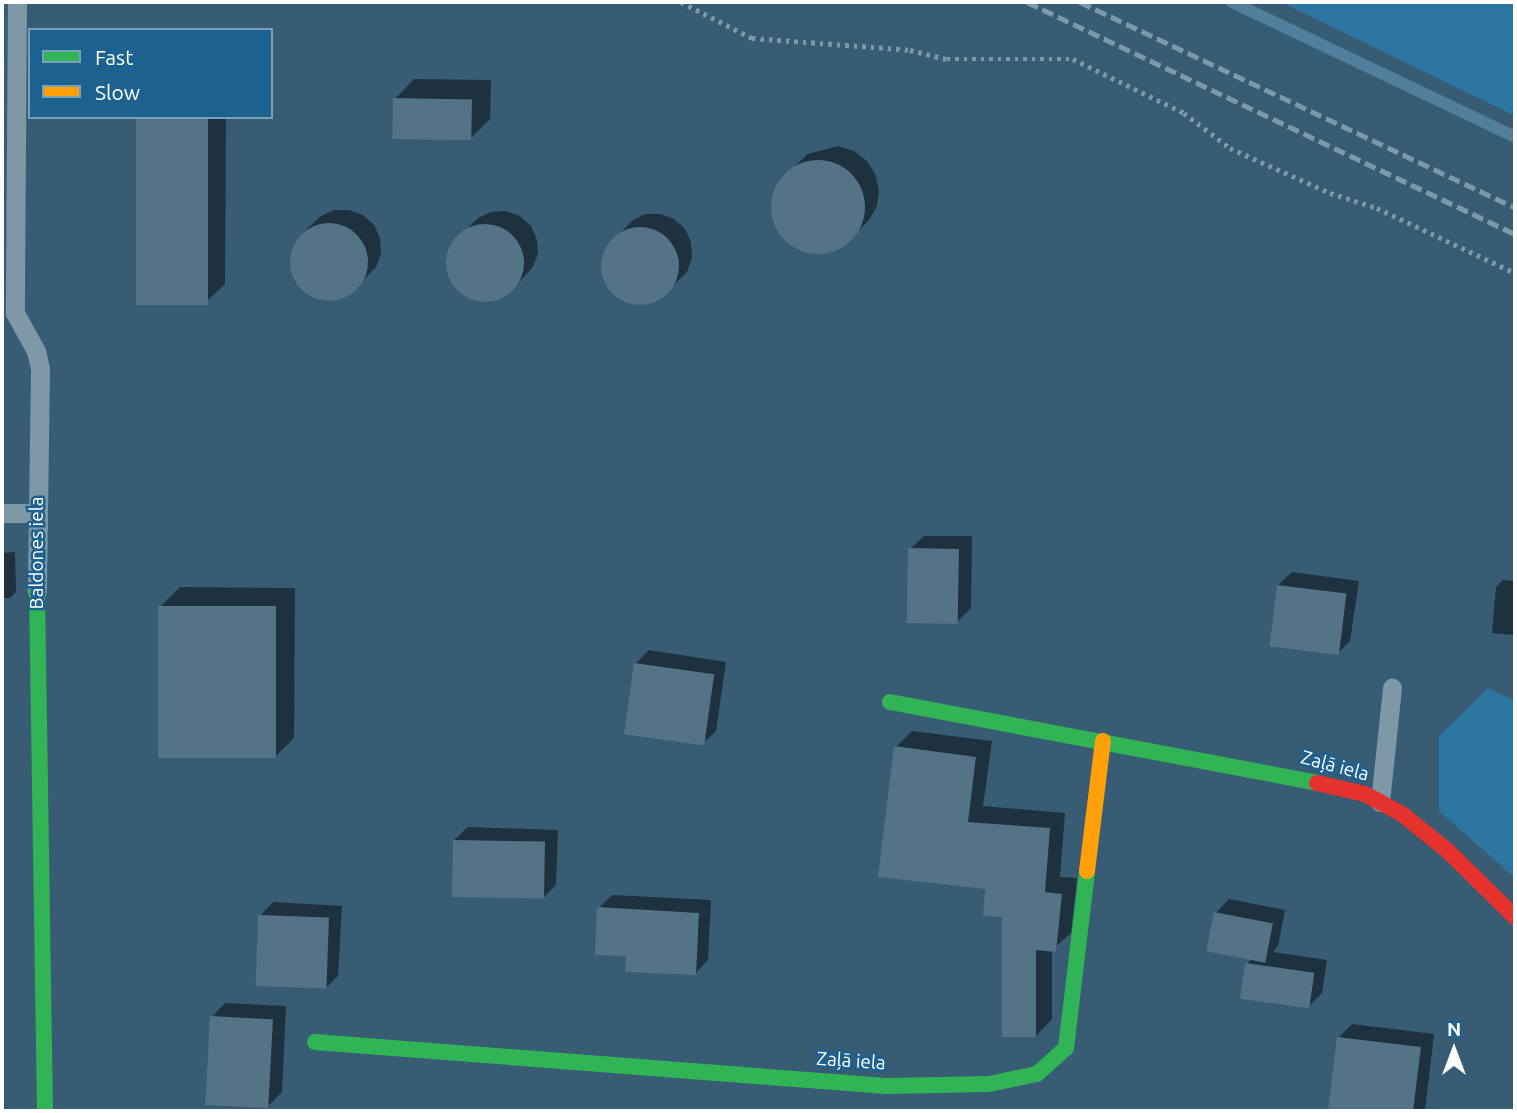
<!DOCTYPE html>
<meta charset="utf-8">
<style>
body{margin:0}
#map{position:relative;width:1517px;height:1113px;overflow:hidden;background:#375c74;font-family:Ubuntu,sans-serif}
div>[style]{position:absolute}
[style*='--x']{left:calc(var(--x)*1px);top:calc(var(--y)*1px);width:calc(var(--w)*1px);rotate:calc(var(--a)*1deg)}
.green>*{inset:0;background:#2e76a2}
.shadow>*{inset:0;background:#0007}
.stream>*{height:12px;margin:-6px;padding:0 6px;transform-origin:6px;border-radius:6px;background:#507f9c}
.building>*{inset:0;background:#557386;transform-origin:0 0}
.round{border-radius:50%}
.path>*{height:4.5px;margin-top:-2.25px;transform-origin:0;background:repeating-linear-gradient(90deg,#7e98a8 0 3.5px,transparent 0 8.5px)}
.lane>*{height:19px;margin:-9.5px;padding:0 9.5px;transform-origin:9.5px;border-radius:9.5px;background:#7e98a8}
.fast>*{height:16px;margin:-8px;padding:0 8px;transform-origin:8px;border-radius:8px;background:#30b455}
.slow>*{height:16px;margin:-8px;padding:0 8px;transform-origin:8px;border-radius:8px;background:#ff9f0a}
.jam>*{height:16px;margin:-8px;padding:0 8px;transform-origin:8px;border-radius:8px;background:#e5322d}
.rail>*{height:5px;margin-top:-2.5px;transform-origin:0;background:repeating-linear-gradient(90deg,#7f98a7 0 12px,transparent 0 17px)}
span{translate:-50% -50%;white-space:nowrap;text-align:center;line-height:1.15;-webkit-text-stroke:5px #1d618e;paint-order:stroke}
.street-label{font-size:19px;color:#fff}
.frame{position:absolute;inset:0;border:4px solid #fff;pointer-events:none}
.legend{position:absolute;left:28px;top:28px;width:245px;height:91px;box-sizing:border-box;background:#1d618e;border:2px solid #77a0bb;margin:0;padding:9px 12px;list-style:none;font-size:21px;color:#fff}
.legend li{display:flex;align-items:center;gap:14px;height:35px}
.legend b{width:35px;border:2px solid #77a0bb}
.north{position:absolute;left:1419px;top:1015px;width:70px;height:70px;-webkit-text-stroke:5px #1d618e;paint-order:stroke;rotate:0deg;font-size:19px;font-weight:700;line-height:28px;text-align:center;color:#fff}
.north::after{content:'';display:block;margin:auto;width:24px;height:32px;background:#fff;clip-path:polygon(50% 0,100% 100%,50% 72%,0 100%)}
</style>
<div id="map">
<div class="green">
<div style="clip-path:polygon(1281px 2px,1515px 2px,1515px 116px)"></div>
<div style="clip-path:polygon(1488px 688px,1515px 701px,1515px 878px,1439px 811px,1439px 736px)"></div>
</div>
<div class="shadow">
<div style="clip-path:polygon(414px 79px,491px 80px,490px 119px,471px 138px,395px 99px)"></div>
<div style="clip-path:polygon(140px 117px,226px 117px,225px 284px,205px 303px,138px 119px)"></div>
<div style="clip-path:polygon(838px 146px,854px 151px,867px 161px,875px 174px,879px 190px,877px 206px,869px 220px,843px 245px,829px 251px,797px 248px,784px 238px,776px 224px,772px 209px,774px 193px,781px 179px,808px 154px)"></div>
<div style="clip-path:polygon(334px 210px,349px 210px,363px 215px,374px 225px,380px 238px,381px 253px,376px 267px,351px 293px,338px 299px,323px 299px,309px 294px,298px 284px,292px 271px,291px 256px,296px 242px,306px 230px,321px 216px)"></div>
<div style="clip-path:polygon(506px 211px,520px 216px,531px 226px,537px 240px,538px 254px,532px 268px,508px 294px,494px 300px,480px 301px,465px 295px,455px 285px,449px 272px,448px 257px,453px 243px,478px 218px,491px 212px)"></div>
<div style="clip-path:polygon(645px 214px,660px 214px,674px 219px,685px 229px,691px 242px,692px 258px,687px 272px,662px 297px,649px 303px,634px 303px,620px 299px,609px 289px,603px 275px,602px 260px,607px 246px,632px 221px)"></div>
<div style="clip-path:polygon(924px 536px,972px 536px,971px 608px,957px 622px,910px 549px)"></div>
<div style="clip-path:polygon(15px 552px,16px 592px,10px 598px,2px 598px,2px 553px)"></div>
<div style="clip-path:polygon(1292px 572px,1359px 581px,1350px 641px,1337px 654px,1278px 585px)"></div>
<div style="clip-path:polygon(1503px 580px,1515px 581px,1515px 635px,1492px 633px,1496px 587px)"></div>
<div style="clip-path:polygon(180px 587px,295px 588px,294px 738px,274px 758px,160px 607px)"></div>
<div style="clip-path:polygon(649px 650px,726px 662px,716px 731px,702px 744px,636px 663px)"></div>
<div style="clip-path:polygon(912px 731px,992px 741px,983px 806px,1065px 813px,1060px 877px,1077px 878px,1071px 933px,1052px 950px,1052px 1019px,1036px 1036px,1004px 916px,896px 747px)"></div>
<div style="clip-path:polygon(468px 827px,558px 830px,556px 885px,543px 898px,454px 840px)"></div>
<div style="clip-path:polygon(612px 895px,711px 900px,708px 960px,695px 974px,628px 954px,599px 908px)"></div>
<div style="clip-path:polygon(1229px 899px,1285px 910px,1278px 946px,1273px 952px,1327px 960px,1322px 993px,1308px 1007px,1247px 964px,1253px 957px,1216px 913px)"></div>
<div style="clip-path:polygon(273px 902px,342px 906px,338px 976px,325px 989px,260px 916px)"></div>
<div style="clip-path:polygon(225px 1003px,286px 1006px,282px 1092px,269px 1105px,212px 1017px)"></div>
<div style="clip-path:polygon(1352px 1024px,1434px 1034px,1425px 1111px,1330px 1111px,1338px 1038px)"></div>
</div>
<div class="stream">
<div style="--x:1232;--y:2;--w:314;--a:25.5"></div>
</div>
<div class="building">
<div style="left:393px;top:98px;width:79px;height:41px;rotate:1deg"></div>
<div style="left:136px;top:119px;width:72px;height:186px"></div>
<div class="round" style="left:771px;top:160px;width:94px;height:94px"></div>
<div class="round" style="left:290px;top:223px;width:78px;height:78px"></div>
<div class="round" style="left:446px;top:224px;width:78px;height:78px"></div>
<div class="round" style="left:601px;top:227px;width:78px;height:78px"></div>
<div style="left:908px;top:548px;width:51px;height:75px;rotate:1deg"></div>
<div style="left:1277px;top:585px;width:70px;height:62px;rotate:7deg"></div>
<div style="left:158px;top:606px;width:118px;height:152px"></div>
<div style="left:634px;top:663px;width:81px;height:72px;rotate:8deg"></div>
<div style="clip-path:polygon(894px 746px,976px 757px,968px 822px,1050px 828px,1045px 892px,1062px 894px,1056px 952px,1036px 950px,1036px 1037px,1002px 1037px,1002px 917px,983px 916px,985px 889px,878px 877px)"></div>
<div style="left:453px;top:840px;width:92px;height:57px;rotate:1deg"></div>
<div style="clip-path:polygon(597px 907px,699px 913px,696px 975px,625px 972px,626px 956px,595px 955px)"></div>
<div style="left:1214px;top:912px;width:60px;height:40px;rotate:11deg"></div>
<div style="left:258px;top:915px;width:71px;height:71px;rotate:2deg"></div>
<div style="left:1245px;top:963px;width:70px;height:36px;rotate:8deg"></div>
<div style="left:210px;top:1016px;width:63px;height:89px;rotate:3deg"></div>
<div style="clip-path:polygon(1337px 1037px,1421px 1047px,1413px 1111px,1328px 1111px)"></div>
</div>
<div class="path">
<div style="--x:681;--y:2;--w:80;--a:26.9"></div>
<div style="--x:752;--y:38;--w:158;--a:4.3"></div>
<div style="--x:910;--y:50;--w:38;--a:14"></div>
<div style="--x:947;--y:59;--w:126;--a:0"></div>
<div style="--x:1073;--y:59;--w:123;--a:25.9"></div>
<div style="--x:1184;--y:113;--w:58;--a:37.3"></div>
<div style="--x:1230;--y:148;--w:110;--a:24.2"></div>
<div style="--x:1330;--y:193;--w:49;--a:17.7"></div>
<div style="--x:1377;--y:208;--w:153;--a:25.2"></div>
</div>
<div class="lane">
<div style="--x:17;--y:2;--w:311;--a:90.4"></div>
<div style="--x:15;--y:313;--w:43;--a:61.1"></div>
<div style="--x:36;--y:351;--w:18;--a:77"></div>
<div style="--x:40;--y:369;--w:222;--a:90.8"></div>
<div style="--x:2;--y:513;--w:34;--a:0"></div>
<div style="--x:1380;--y:802;--w:115;--a:-84"></div>
</div>
<div class="fast">
<div style="--x:37;--y:591;--w:520;--a:89.12"></div>
<div style="--x:890;--y:702;--w:435;--a:10.7"></div>
<div style="--x:315;--y:1042;--w:573;--a:4.41"></div>
<div style="--x:886;--y:1086;--w:103;--a:-1.1"></div>
<div style="--x:989;--y:1084;--w:49;--a:-11.8"></div>
<div style="--x:1037;--y:1074;--w:39;--a:-42"></div>
<div style="--x:1066;--y:1048;--w:178;--a:-83.2"></div>
</div>
<div class="slow">
<div style="--x:1087;--y:871;--w:131;--a:-83"></div>
</div>
<div class="jam">
<div style="--x:1317;--y:783;--w:49;--a:12.9"></div>
<div style="--x:1365;--y:794;--w:42;--a:28.4"></div>
<div style="--x:1402;--y:814;--w:59;--a:38.8"></div>
<div style="--x:1448;--y:851;--w:94;--a:44.6"></div>
</div>
<div class="rail">
<div style="--x:1027;--y:2;--w:540;--a:25.43"></div>
<div style="--x:1080;--y:2;--w:481;--a:25.3"></div>
</div>
<div class="street-label">
<span style="left:37px;top:553px;rotate:-90deg">Baldones iela</span>
<span style="left:1335px;top:766px;rotate:15deg">Zaļā iela</span>
<span style="left:851px;top:1061px;rotate:4deg">Zaļā iela</span>
</div>
<div class="frame"></div>
<ul class="legend">
<li><b style="height:9px;background:#30b455"></b>Fast</li>
<li><b style="height:9px;background:#ff9f0a"></b>Slow</li>
</ul>
<div class="north">N</div>
</div>
